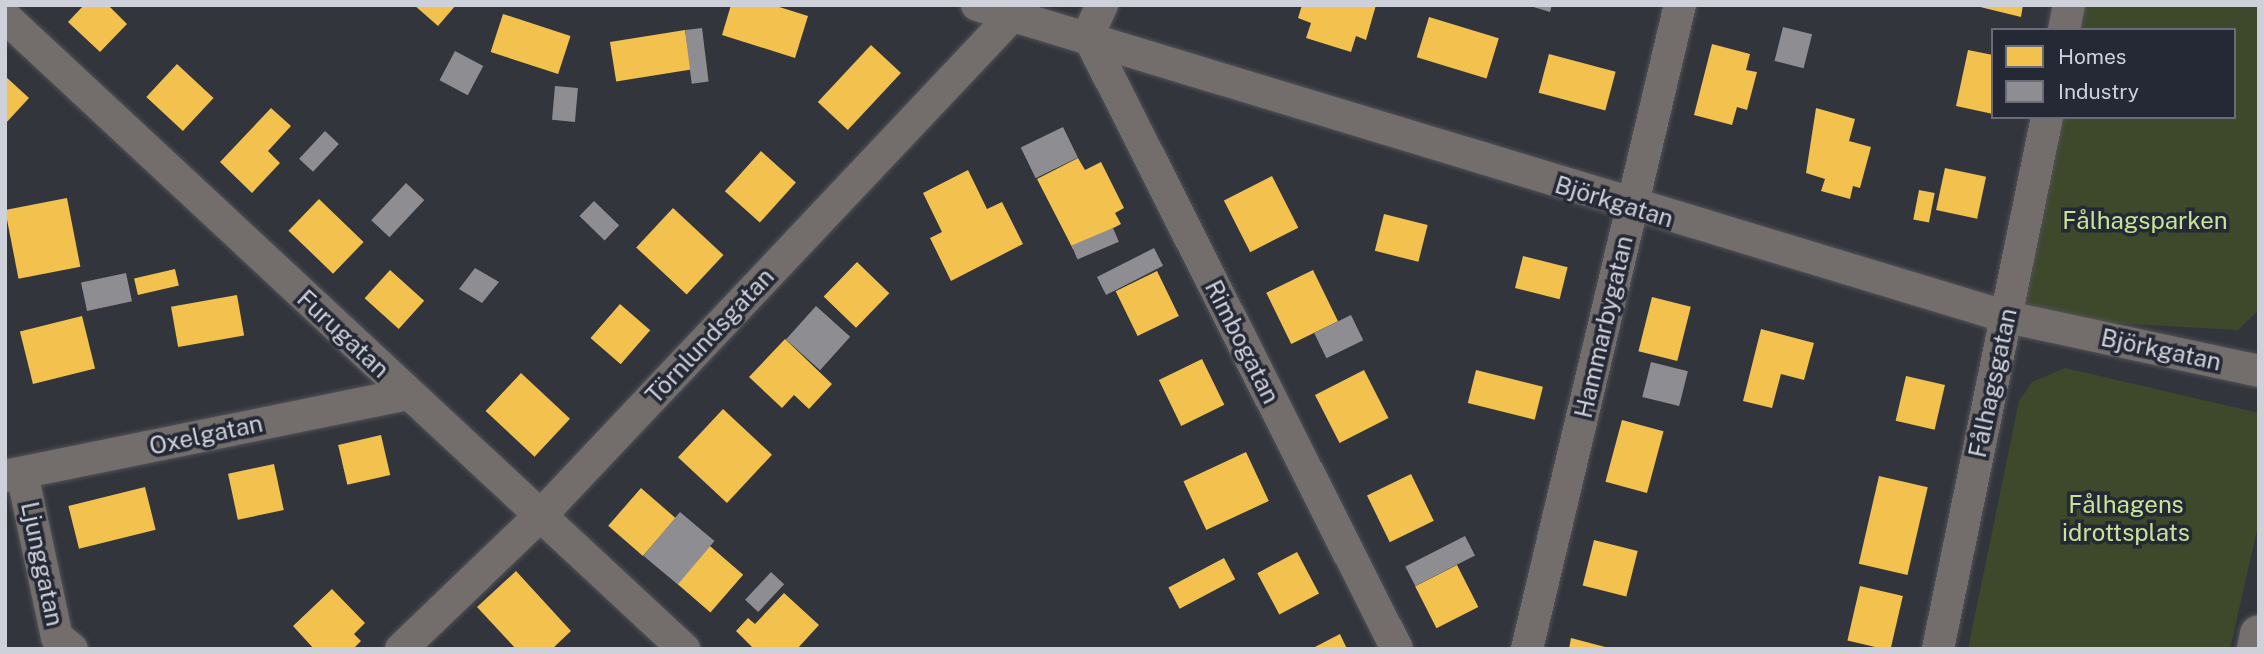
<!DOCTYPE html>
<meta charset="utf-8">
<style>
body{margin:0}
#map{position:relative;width:2264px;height:654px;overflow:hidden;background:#33353c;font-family:"Public Sans",sans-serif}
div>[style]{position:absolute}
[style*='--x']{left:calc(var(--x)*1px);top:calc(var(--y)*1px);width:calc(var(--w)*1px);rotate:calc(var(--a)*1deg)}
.green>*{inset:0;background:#3e492b}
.homes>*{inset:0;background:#f2c14e;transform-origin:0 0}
.industry>*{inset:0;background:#8d8d92;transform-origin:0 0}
.roads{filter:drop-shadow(0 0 2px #505258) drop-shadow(0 0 2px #505258)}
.street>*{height:32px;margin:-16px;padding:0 16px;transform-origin:16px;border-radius:16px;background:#736e6b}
.secondary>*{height:38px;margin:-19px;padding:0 19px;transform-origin:19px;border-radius:19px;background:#75706d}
span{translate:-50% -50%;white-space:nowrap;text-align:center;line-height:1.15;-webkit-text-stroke:7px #252935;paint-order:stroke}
.street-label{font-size:24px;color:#cfd1da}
.park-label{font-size:24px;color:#c8e297}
.frame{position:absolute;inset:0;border:7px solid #cfd1da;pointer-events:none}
.legend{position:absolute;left:1991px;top:28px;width:245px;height:91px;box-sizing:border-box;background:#252935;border:2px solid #696c77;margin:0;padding:9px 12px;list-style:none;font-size:21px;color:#cfd1da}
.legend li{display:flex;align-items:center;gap:14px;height:35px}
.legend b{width:35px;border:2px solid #696c77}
</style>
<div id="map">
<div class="green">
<div style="clip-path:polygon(2069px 5px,2259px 5px,2259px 310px,2238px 330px,2007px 317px,2047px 117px,2234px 117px,2234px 30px,2064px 30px)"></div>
<div style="clip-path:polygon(2065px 368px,2259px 413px,2259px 521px,2230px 649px,1968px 649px,2019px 401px,2032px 382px)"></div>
</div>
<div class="homes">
<div style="clip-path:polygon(84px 5px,108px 5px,127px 24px,100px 52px,68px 22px)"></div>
<div style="clip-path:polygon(414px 5px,456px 5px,438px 26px)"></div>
<div style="clip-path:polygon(731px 5px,773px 5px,808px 16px,795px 58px,722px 35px)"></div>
<div style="clip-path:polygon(1302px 5px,1376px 5px,1366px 40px,1356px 36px,1351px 52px,1306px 38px,1311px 23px,1298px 18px)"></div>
<div style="clip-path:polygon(1972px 5px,2023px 5px,2021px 17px)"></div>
<div style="left:503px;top:14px;width:71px;height:40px;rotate:18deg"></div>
<div style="left:1429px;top:17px;width:73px;height:42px;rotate:17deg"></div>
<div style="left:685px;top:30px;width:40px;height:76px;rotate:81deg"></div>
<div style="clip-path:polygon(1712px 44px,1750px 54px,1746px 70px,1757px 72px,1747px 110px,1737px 107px,1732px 125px,1694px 115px)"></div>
<div style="left:871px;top:45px;width:41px;height:78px;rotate:43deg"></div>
<div style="clip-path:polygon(1968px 50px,1993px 55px,1993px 114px,1956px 106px)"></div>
<div style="left:1549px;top:54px;width:69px;height:40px;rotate:15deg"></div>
<div style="left:177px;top:64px;width:50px;height:45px;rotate:43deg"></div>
<div style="clip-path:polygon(5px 76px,29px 98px,5px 124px)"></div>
<div style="clip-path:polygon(271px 108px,291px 126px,268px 151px,280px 163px,252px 193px,220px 162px)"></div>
<div style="clip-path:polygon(1816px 108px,1855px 119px,1849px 141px,1871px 147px,1860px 188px,1853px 186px,1850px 199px,1821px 191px,1825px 179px,1806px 173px)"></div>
<div style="left:761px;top:151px;width:47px;height:54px;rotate:42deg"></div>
<div style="clip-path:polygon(1078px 158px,1085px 170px,1101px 162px,1124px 208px,1115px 213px,1121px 224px,1073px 249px,1037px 179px)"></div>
<div style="left:1945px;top:168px;width:42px;height:43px;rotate:12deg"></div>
<div style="clip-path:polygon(968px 170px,987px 209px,1002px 202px,1023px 244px,951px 281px,930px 238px,942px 232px,923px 193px)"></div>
<div style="left:1272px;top:176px;width:58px;height:54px;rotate:63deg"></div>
<div style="left:1919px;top:190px;width:16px;height:30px;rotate:11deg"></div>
<div style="left:67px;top:198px;width:70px;height:63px;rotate:79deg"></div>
<div style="left:319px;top:199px;width:62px;height:44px;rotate:44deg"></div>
<div style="left:673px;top:208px;width:69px;height:54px;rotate:43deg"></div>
<div style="left:1384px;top:214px;width:45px;height:38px;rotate:14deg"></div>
<div style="left:1523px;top:256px;width:46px;height:33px;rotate:14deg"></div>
<div style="left:857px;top:262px;width:45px;height:48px;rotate:44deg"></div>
<div style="left:175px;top:269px;width:17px;height:42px;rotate:77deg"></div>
<div style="left:390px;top:270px;width:46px;height:38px;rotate:42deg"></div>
<div style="left:1313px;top:270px;width:57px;height:52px;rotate:64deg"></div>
<div style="left:1157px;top:271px;width:50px;height:46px;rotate:64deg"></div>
<div style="left:237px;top:295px;width:41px;height:67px;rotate:80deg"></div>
<div style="left:1652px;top:297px;width:40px;height:56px;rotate:14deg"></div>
<div style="left:620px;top:304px;width:40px;height:45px;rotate:41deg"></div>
<div style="left:82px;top:316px;width:54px;height:64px;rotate:76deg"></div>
<div style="clip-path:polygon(1761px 329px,1814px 343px,1804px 380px,1781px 374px,1772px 408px,1743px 401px)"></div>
<div style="clip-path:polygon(785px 339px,832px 384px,809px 409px,794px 395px,782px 408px,749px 377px)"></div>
<div style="left:1202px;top:359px;width:51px;height:48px;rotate:64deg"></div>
<div style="left:1364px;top:370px;width:54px;height:55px;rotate:63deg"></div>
<div style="left:1476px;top:370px;width:69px;height:34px;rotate:14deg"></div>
<div style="left:521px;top:373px;width:67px;height:52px;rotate:43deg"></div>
<div style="left:1906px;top:376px;width:40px;height:46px;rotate:13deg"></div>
<div style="left:723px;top:409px;width:67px;height:66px;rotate:43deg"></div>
<div style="left:1622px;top:420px;width:43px;height:64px;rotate:15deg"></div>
<div style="left:381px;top:435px;width:41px;height:44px;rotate:77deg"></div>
<div style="left:1246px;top:452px;width:54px;height:69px;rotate:65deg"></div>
<div style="left:274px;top:464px;width:47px;height:47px;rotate:78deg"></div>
<div style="left:1411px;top:474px;width:52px;height:49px;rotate:64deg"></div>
<div style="left:1879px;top:476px;width:50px;height:90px;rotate:13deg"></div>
<div style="left:145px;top:487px;width:44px;height:79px;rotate:76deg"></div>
<div style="left:641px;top:488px;width:46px;height:50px;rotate:41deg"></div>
<div style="left:1594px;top:540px;width:45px;height:47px;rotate:14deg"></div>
<div style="left:710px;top:546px;width:44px;height:50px;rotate:41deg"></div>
<div style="left:1297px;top:552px;width:47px;height:45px;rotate:62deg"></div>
<div style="left:1224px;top:558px;width:24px;height:63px;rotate:62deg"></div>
<div style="left:1457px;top:565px;width:47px;height:47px;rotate:63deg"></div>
<div style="clip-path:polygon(516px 571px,571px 631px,552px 649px,516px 649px,477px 607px)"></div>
<div style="left:1860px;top:586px;width:44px;height:56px;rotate:13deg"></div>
<div style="clip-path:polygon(332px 589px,365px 623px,354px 634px,361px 641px,353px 649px,314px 649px,293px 626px)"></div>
<div style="clip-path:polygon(784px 593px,819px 625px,797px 649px,754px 649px,736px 631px,748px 618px,755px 624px)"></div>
<div style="clip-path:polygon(1340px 634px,1347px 649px,1311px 649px)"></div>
<div style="clip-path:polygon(1571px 638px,1609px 648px,1609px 649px,1569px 649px)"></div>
</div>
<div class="industry">
<div style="clip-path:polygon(1527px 5px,1552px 5px,1550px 12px)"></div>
<div style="left:1783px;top:27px;width:30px;height:35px;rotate:14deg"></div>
<div style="left:702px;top:28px;width:54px;height:17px;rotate:83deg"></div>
<div style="left:455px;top:51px;width:32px;height:33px;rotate:28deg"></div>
<div style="left:555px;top:86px;width:23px;height:34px;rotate:5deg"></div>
<div style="left:1063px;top:127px;width:34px;height:47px;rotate:64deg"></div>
<div style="left:325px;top:131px;width:19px;height:38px;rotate:43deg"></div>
<div style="left:406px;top:183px;width:25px;height:51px;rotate:43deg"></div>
<div style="left:594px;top:201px;width:35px;height:21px;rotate:44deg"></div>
<div style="left:1113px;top:228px;width:15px;height:45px;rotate:67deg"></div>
<div style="left:1154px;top:248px;width:20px;height:64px;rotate:63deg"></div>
<div style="clip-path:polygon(475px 268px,499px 282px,482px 303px,459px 289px)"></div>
<div style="left:126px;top:273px;width:29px;height:46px;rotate:78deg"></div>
<div style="left:816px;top:306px;width:46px;height:45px;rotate:42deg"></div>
<div style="left:1351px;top:315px;width:28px;height:41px;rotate:64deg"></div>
<div style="left:1651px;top:362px;width:38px;height:36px;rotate:14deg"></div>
<div style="left:680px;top:512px;width:45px;height:57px;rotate:40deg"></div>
<div style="left:1465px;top:536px;width:22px;height:67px;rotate:63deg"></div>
<div style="left:771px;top:572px;width:18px;height:38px;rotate:43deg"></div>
</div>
<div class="roads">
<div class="street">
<div style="--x:977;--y:5;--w:1076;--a:16.85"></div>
<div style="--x:2007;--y:317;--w:258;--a:12.1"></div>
<div style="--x:1102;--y:5;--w:33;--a:115"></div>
<div style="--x:1088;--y:35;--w:687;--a:63.29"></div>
<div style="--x:5;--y:17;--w:928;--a:42.95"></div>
<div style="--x:2064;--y:30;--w:25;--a:-79"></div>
<div style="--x:22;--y:473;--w:168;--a:78"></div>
<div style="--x:57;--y:637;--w:19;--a:39"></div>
<div style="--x:5;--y:476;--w:410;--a:-11.5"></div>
<div style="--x:401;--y:649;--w:195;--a:-43.8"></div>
<div style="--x:542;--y:514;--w:685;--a:-46.66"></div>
<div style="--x:1527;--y:649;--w:662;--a:-76.64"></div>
<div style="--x:1938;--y:649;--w:543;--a:-78.42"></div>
</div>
<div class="secondary">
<div style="--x:2256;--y:649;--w:15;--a:-79"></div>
</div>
</div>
<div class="street-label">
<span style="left:1614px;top:202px;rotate:17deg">Björkgatan</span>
<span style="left:1604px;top:327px;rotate:-77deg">Hammarbygatan</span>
<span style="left:343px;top:334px;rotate:43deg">Furugatan</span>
<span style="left:710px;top:336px;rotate:-47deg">Törnlundsgatan</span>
<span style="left:1242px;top:342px;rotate:63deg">Rimbogatan</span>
<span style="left:2161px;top:350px;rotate:12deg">Björkgatan</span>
<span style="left:1993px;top:383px;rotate:-78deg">Fålhagsgatan</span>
<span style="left:206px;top:435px;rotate:-12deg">Oxelgatan</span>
<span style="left:42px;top:564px;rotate:78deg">Ljunggatan</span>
</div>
<div class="park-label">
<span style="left:2145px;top:221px">Fålhagsparken</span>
<span style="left:2126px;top:519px">Fålhagens<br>idrottsplats</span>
</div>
<div class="frame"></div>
<ul class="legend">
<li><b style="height:19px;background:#f2c14e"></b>Homes</li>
<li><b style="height:19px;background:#8d8d92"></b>Industry</li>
</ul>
</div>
